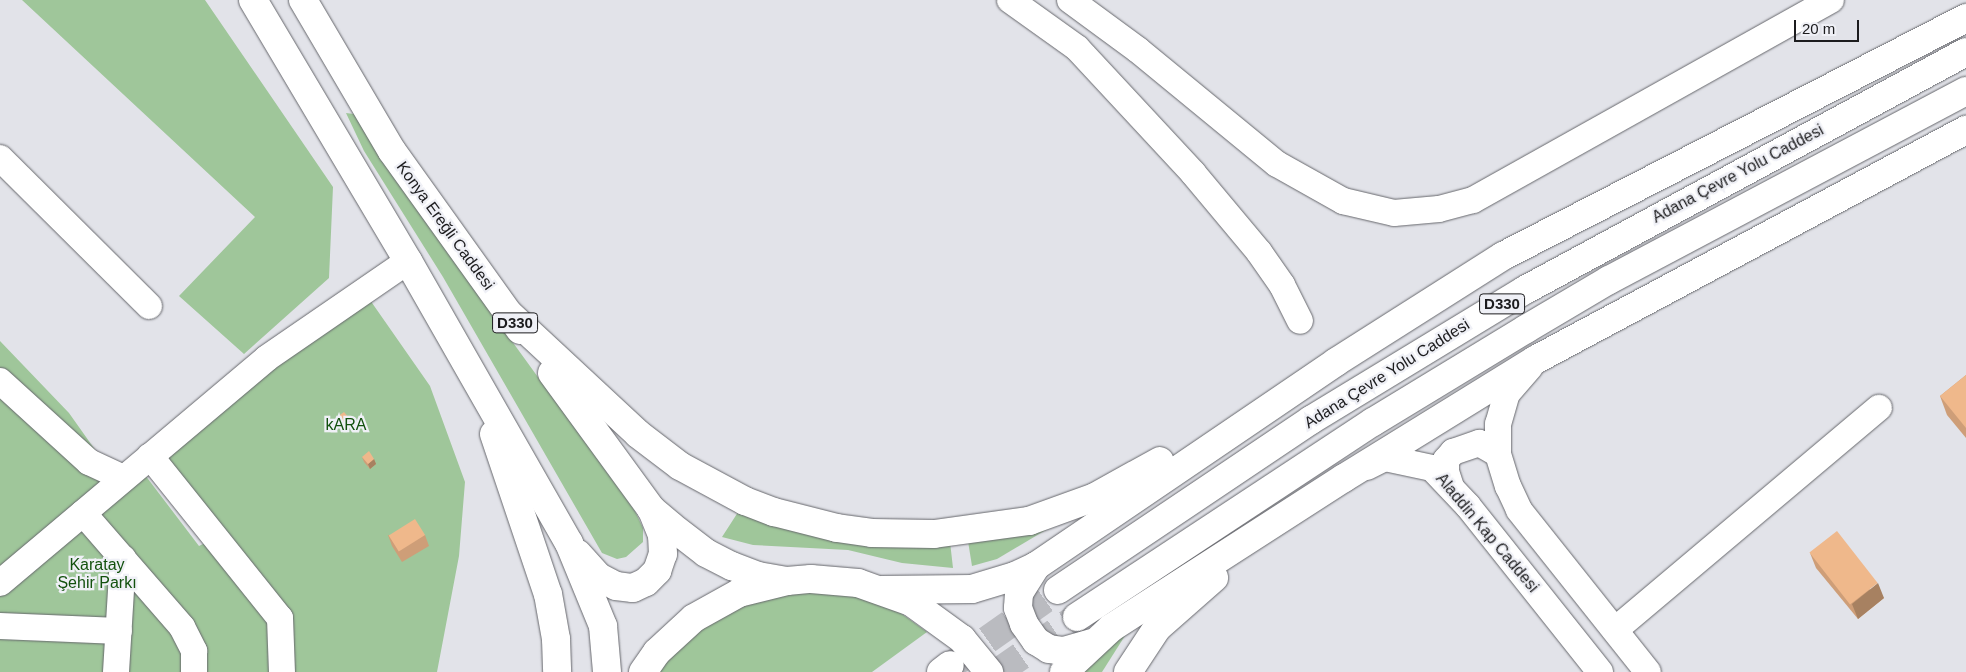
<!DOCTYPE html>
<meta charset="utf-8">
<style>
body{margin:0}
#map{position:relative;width:1966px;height:672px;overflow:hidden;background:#e2e3e9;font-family:Helvetica,sans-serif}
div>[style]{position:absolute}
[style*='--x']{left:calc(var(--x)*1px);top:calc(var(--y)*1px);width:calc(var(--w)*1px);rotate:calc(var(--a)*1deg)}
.green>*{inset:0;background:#9fc69a}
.highway-tunnel>*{height:28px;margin-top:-14px;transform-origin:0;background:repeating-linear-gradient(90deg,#babbc0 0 28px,transparent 0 42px)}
.roads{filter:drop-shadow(0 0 1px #66676c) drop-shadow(0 0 1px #66676c)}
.minor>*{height:26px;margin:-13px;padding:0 13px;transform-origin:13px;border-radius:13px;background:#fff}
.highway>*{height:28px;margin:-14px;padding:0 14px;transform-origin:14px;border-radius:14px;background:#fff}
.wall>*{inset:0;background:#ce9e78}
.shaded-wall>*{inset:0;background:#a78161}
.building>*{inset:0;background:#efb88b;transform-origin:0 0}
span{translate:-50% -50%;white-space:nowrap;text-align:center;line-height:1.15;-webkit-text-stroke:4.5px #eff0f6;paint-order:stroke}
.shield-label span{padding:1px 4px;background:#eff0f6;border:1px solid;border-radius:4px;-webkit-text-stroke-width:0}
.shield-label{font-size:15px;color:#1c1c1e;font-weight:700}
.street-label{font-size:16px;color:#1c1c1e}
.park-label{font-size:16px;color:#12510d}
.scale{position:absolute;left:1794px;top:20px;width:65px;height:22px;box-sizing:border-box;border:2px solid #1c1c1e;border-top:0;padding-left:6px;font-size:15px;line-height:18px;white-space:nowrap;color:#1c1c1e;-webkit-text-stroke:4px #eff0f6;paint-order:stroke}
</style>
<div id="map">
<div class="green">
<div style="clip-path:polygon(22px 0,205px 0,333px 187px,329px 278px,244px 354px,179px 296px,255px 217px)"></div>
<div style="clip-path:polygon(346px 113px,354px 114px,448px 253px,635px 511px,643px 528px,643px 542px,626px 557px,617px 559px,602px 553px,443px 277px,364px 151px)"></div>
<div style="clip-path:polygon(370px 300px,430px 386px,465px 482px,459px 556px,437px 672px,0 672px,0 341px,69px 413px,108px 468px,145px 475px,199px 546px,225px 533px,163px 458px,274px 364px)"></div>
<div style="clip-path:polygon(742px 506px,949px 533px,953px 568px,902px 563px,848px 550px,753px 545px,722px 537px)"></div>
<div style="clip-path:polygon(1066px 518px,997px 559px,972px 566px,967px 535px)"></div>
<div style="clip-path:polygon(790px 591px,831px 591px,866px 599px,898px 611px,927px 632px,872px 672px,651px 672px,687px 634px,753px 599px)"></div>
<div style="clip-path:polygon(1128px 631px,1102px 672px,1065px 672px)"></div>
</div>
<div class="highway-tunnel">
<div style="--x:953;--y:664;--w:128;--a:-35.2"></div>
<div style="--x:998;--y:672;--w:96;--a:-34.8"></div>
</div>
<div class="roads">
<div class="minor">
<div style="--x:1010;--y:0;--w:82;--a:35.6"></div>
<div style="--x:1077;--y:48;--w:171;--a:47.1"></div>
<div style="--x:1193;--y:173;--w:103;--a:50.1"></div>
<div style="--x:1259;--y:252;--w:40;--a:55.1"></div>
<div style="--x:1282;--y:285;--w:40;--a:63.4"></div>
<div style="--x:1070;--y:0;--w:84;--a:36.3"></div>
<div style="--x:1138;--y:50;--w:180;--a:39.4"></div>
<div style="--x:1277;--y:164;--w:76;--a:29.3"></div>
<div style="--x:1343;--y:201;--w:52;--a:13.2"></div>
<div style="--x:1394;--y:213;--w:45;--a:-5.1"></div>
<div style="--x:1439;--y:209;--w:35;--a:-15"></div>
<div style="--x:1473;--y:200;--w:410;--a:-29.2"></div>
<div style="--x:0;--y:158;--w:210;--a:44.8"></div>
<div style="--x:1530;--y:367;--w:35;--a:131"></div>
<div style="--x:1507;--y:393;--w:32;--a:106"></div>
<div style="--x:1498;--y:424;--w:30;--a:90"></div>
<div style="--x:1498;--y:454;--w:34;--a:73"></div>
<div style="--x:1508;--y:486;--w:26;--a:65"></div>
<div style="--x:1519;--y:510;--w:207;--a:51.5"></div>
<div style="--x:0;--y:381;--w:120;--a:42.3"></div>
<div style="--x:89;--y:462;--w:38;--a:25"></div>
<div style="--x:150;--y:456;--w:208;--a:51.3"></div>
<div style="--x:280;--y:618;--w:54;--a:87.9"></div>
<div style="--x:1367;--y:467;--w:20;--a:-27"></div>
<div style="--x:1385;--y:458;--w:48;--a:12"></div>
<div style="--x:1432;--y:468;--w:52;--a:46.5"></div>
<div style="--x:1468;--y:506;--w:212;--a:51.5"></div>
<div style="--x:1451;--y:487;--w:16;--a:-108"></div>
<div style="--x:1446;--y:472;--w:12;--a:-90"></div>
<div style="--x:1446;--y:460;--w:11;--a:-49"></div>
<div style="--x:1453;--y:452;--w:28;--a:-19"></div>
<div style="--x:1479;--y:443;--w:22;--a:30"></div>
<div style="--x:83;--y:513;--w:151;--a:49"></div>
<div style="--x:182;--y:627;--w:27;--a:63"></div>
<div style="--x:194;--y:651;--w:21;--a:90"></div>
<div style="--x:0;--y:583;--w:349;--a:-40.1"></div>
<div style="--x:267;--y:358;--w:171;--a:-34.5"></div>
<div style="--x:0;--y:626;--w:119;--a:2.4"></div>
<div style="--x:1615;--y:630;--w:345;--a:-40.1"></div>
<div style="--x:116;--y:672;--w:114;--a:-86.5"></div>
</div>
<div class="highway">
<div style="--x:253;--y:0;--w:304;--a:59.3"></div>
<div style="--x:408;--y:261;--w:325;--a:60.3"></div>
<div style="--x:569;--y:543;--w:90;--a:67.7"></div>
<div style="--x:603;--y:626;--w:46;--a:85"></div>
<div style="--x:303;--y:0;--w:175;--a:59.5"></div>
<div style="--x:392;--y:151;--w:220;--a:54.4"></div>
<div style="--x:509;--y:314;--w:176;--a:42.9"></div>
<div style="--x:638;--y:434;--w:53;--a:37.3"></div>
<div style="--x:680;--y:466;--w:74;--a:28.3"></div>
<div style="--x:745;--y:501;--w:31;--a:21"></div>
<div style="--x:774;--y:512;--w:65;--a:14.3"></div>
<div style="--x:837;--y:528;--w:35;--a:8"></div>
<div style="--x:872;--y:533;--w:62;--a:0.9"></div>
<div style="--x:934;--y:534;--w:96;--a:-7.8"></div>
<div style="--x:1029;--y:521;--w:70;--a:-20"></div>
<div style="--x:1095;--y:497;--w:74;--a:-29"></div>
<div style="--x:552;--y:373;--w:168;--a:53.9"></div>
<div style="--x:651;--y:509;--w:26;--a:40"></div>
<div style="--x:671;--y:526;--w:44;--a:37.6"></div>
<div style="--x:706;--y:553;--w:29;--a:27"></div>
<div style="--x:732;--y:566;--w:28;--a:21"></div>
<div style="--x:758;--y:576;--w:29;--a:10"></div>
<div style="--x:494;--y:434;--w:169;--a:71.4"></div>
<div style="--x:548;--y:594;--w:46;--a:79.9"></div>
<div style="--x:556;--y:639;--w:33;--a:88"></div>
<div style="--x:578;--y:554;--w:31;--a:48"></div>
<div style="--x:599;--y:577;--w:19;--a:28"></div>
<div style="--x:616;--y:586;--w:17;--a:7"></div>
<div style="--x:633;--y:588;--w:14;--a:-25"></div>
<div style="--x:646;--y:582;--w:16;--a:-45"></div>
<div style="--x:657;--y:571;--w:18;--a:-71"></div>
<div style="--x:663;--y:554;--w:19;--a:-93"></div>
<div style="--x:662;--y:535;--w:27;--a:-112"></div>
<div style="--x:1036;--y:566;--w:32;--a:122"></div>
<div style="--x:1019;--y:593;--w:15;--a:94"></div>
<div style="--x:1018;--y:608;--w:17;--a:69"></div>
<div style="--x:1024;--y:624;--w:21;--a:55"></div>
<div style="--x:1036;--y:641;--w:15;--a:32"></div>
<div style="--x:1049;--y:649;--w:15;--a:8"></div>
<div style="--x:1064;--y:651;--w:29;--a:-16"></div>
<div style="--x:882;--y:590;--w:90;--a:-0.6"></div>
<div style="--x:972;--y:589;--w:45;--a:-16.8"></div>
<div style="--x:1015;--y:576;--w:23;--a:-25"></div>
<div style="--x:1036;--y:566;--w:363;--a:-34.2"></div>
<div style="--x:1336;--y:362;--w:198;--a:-32.4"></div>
<div style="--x:1503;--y:256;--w:521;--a:-27.2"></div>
<div style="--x:1058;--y:590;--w:305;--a:-33.9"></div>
<div style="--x:1311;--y:420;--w:250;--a:-31.3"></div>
<div style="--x:1525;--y:290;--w:501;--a:-28.35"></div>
<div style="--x:1077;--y:617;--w:354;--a:-33.4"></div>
<div style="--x:1373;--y:422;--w:179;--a:-31.3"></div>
<div style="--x:1526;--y:329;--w:96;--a:-30.6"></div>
<div style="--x:1609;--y:280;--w:404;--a:-27.9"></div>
<div style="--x:643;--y:672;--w:24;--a:-55"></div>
<div style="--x:657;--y:652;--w:50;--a:-42.6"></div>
<div style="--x:694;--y:618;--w:51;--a:-29.1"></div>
<div style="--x:739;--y:593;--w:49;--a:-14"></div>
<div style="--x:787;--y:581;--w:24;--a:-5"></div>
<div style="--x:811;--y:579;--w:47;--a:4.9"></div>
<div style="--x:858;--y:583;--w:56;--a:19.7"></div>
<div style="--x:911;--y:602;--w:63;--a:36"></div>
<div style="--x:962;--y:639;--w:43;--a:50.7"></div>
<div style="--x:941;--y:672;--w:11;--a:-38"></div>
<div style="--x:1064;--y:672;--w:64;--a:-43.1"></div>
<div style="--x:1111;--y:628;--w:277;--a:-32.8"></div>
<div style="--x:1344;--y:478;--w:225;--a:-31.7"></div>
<div style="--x:1535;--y:360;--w:489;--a:-28.1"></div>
<div style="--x:1128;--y:672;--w:53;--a:-56.6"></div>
<div style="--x:1157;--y:628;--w:76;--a:-41.3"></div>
</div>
</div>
<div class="wall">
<div style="clip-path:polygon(1966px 375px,1966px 438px,1947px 415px,1940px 396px)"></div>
<div style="clip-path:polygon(337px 417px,352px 425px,345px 430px,339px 422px)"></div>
<div style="clip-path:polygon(362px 457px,374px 459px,376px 464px,370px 469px,364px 462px)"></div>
<div style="clip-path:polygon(388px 535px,425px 535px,429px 546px,402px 562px,392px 546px)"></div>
<div style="clip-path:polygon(1810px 553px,1884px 598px,1858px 619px,1816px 568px)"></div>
</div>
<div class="shaded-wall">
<div style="clip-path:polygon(350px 419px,352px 425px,345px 430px,343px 424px)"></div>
<div style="clip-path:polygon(374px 459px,376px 464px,370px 469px,368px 464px)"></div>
<div style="clip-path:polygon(1878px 583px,1884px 598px,1858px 619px,1852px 604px)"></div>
</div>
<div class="building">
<div style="clip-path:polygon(1966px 375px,1966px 428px,1940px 396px)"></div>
<div style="clip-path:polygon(344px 412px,350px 419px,343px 424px,337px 417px)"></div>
<div style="clip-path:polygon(369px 451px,374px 459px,368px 464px,362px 457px)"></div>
<div style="left:415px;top:519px;width:19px;height:31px;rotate:58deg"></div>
<div style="left:1837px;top:531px;width:66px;height:35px;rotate:52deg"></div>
</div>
<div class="shield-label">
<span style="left:1502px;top:304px">D330</span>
<span style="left:515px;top:323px">D330</span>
</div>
<div class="street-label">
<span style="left:1738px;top:174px;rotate:-28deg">Adana Çevre Yolu Caddesi</span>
<span style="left:445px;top:226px;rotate:54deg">Konya Ereğli Caddesi</span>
<span style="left:1387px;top:374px;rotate:-32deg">Adana Çevre Yolu Caddesi</span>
<span style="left:1487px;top:533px;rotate:50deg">Aladdin Kap Caddesi</span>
</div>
<div class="park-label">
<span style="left:346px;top:425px">kARA</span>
<span style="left:97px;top:574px">Karatay<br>Şehir Parkı</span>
</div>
<div class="scale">20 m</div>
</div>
